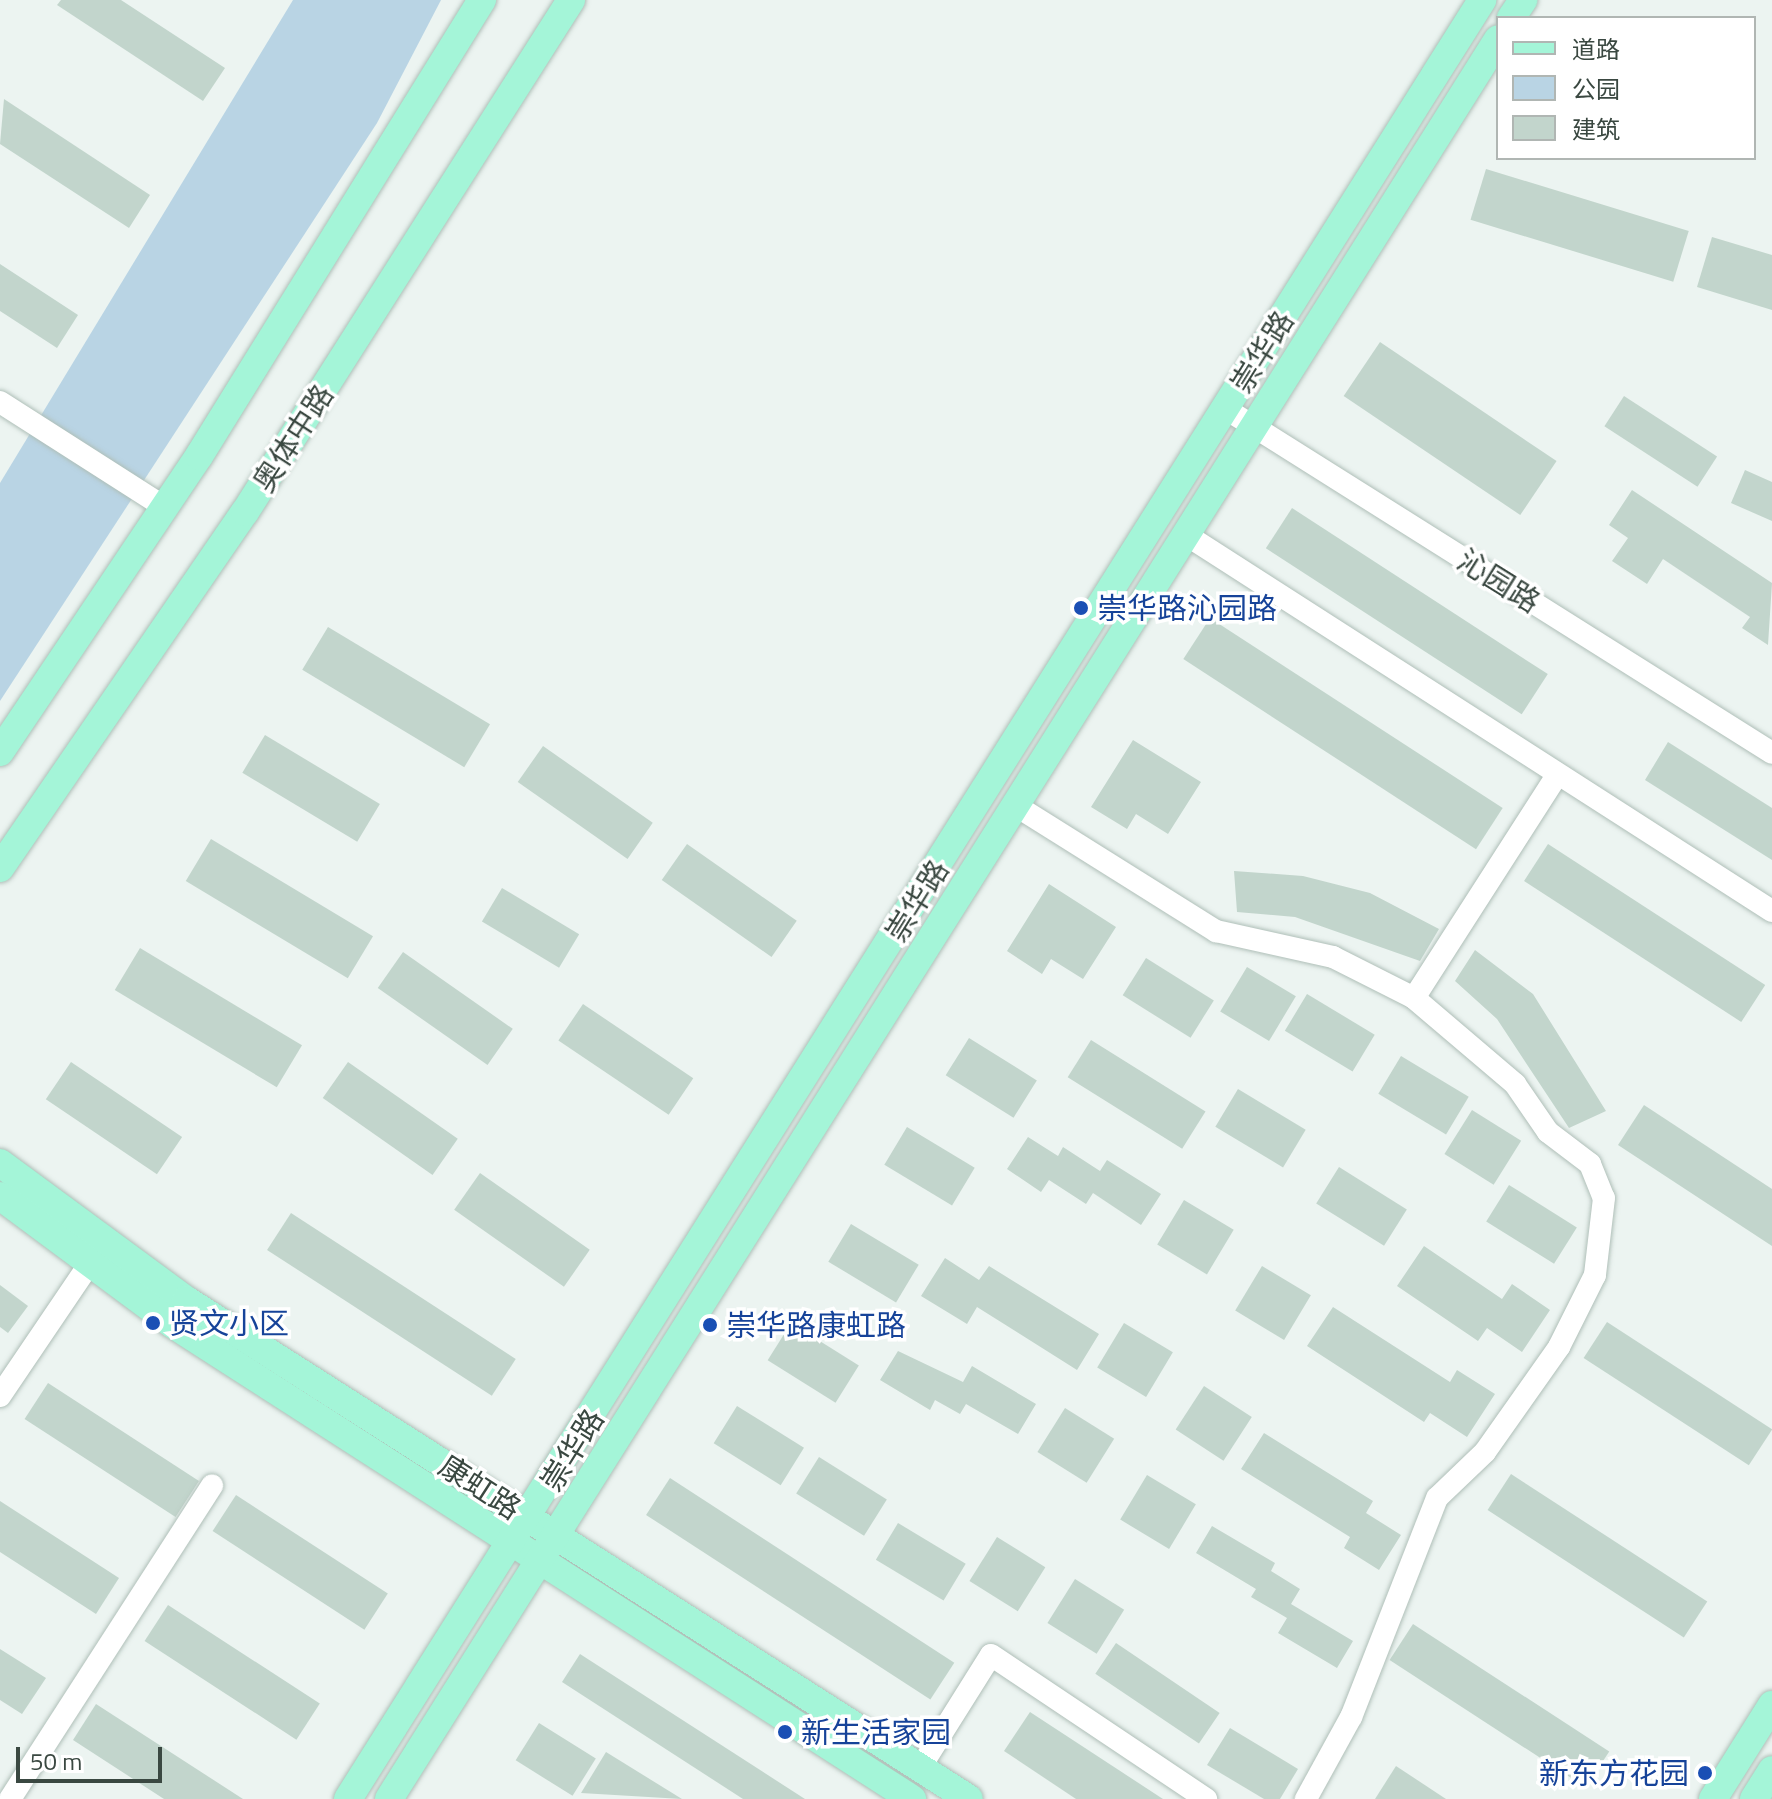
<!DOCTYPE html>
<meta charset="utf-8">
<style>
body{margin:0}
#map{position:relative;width:1772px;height:1799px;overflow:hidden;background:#ecf4f1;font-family:"Titillium Web","Noto Sans SC",sans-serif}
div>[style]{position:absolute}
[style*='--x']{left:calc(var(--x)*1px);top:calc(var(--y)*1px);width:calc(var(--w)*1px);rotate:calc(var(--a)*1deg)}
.green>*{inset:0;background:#b9d4e4}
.building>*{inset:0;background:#c2d5cc;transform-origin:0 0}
.roads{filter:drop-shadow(0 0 2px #afbfb8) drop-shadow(0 0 2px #afbfb8)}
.minor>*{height:22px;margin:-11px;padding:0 11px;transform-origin:11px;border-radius:11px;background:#fff}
.major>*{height:28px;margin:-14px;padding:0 14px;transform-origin:14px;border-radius:14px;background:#a4f5d8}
.dots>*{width:22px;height:22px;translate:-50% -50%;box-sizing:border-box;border:4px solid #fff;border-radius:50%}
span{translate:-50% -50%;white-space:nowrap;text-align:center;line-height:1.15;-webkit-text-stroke:7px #fff;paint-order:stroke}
.street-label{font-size:30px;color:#3a4841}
.transit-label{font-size:30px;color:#164399}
.left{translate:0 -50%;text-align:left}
.right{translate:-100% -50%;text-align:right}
.legend{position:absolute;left:1496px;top:16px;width:260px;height:144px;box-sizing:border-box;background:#fff;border:2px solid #b0b6b3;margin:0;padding:10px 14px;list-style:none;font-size:24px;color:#3a4841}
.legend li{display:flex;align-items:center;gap:16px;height:40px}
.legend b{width:40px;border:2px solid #b0b6b3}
.scale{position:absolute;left:16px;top:1747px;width:146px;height:36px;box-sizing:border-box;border:4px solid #3a4841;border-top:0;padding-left:10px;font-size:24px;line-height:28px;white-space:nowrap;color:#3a4841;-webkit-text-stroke:6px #fff;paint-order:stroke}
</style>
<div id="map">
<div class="green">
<div style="clip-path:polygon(293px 0,441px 0,377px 123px,0 701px,0 483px)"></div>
</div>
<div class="building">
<div style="clip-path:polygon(61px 0,121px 0,225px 68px,203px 101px,57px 5px)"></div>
<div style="clip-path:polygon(4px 99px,150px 195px,129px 228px,0 144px)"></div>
<div style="left:1486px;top:169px;width:212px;height:53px;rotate:17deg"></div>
<div style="clip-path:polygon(1712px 237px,1772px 255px,1772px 310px,1697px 287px)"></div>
<div style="clip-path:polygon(0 264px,78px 315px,57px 348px,0 311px)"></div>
<div style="left:1380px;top:342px;width:213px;height:65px;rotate:34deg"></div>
<div style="left:1624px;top:396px;width:111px;height:36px;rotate:33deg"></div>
<div style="clip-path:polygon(1745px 470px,1772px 482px,1772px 521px,1731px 503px)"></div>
<div style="clip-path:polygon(1632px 490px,1772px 583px,1768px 645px,1742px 628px,1750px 617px,1663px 559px,1647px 584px,1612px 561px,1628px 538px,1609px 525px)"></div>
<div style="left:1292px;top:508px;width:305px;height:48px;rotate:33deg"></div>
<div style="left:1210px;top:618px;width:349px;height:49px;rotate:33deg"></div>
<div style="left:328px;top:627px;width:189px;height:50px;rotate:31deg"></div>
<div style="left:265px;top:735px;width:134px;height:44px;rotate:31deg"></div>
<div style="clip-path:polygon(1133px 740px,1201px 782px,1168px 834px,1136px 814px,1127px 829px,1091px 807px)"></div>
<div style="clip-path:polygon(1668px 742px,1772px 808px,1772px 860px,1645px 780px)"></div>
<div style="left:543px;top:746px;width:134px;height:44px;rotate:35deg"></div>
<div style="left:211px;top:839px;width:189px;height:49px;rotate:31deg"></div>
<div style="left:687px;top:844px;width:134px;height:44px;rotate:35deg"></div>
<div style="left:1548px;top:844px;width:259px;height:44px;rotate:33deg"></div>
<div style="clip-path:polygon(1234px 871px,1303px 876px,1370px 893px,1439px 929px,1420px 961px,1295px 917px,1237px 912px)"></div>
<div style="clip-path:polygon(1049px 884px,1116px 927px,1083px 979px,1051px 959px,1042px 974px,1007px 951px)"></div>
<div style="left:502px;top:888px;width:90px;height:39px;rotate:31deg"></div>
<div style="left:140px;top:948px;width:189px;height:49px;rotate:31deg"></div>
<div style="clip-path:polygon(1475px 950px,1533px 994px,1606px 1111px,1569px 1128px,1497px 1019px,1455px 981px)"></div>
<div style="left:403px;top:952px;width:134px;height:44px;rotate:35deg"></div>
<div style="left:1146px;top:958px;width:80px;height:44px;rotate:32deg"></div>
<div style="left:1247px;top:967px;width:57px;height:52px;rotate:31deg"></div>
<div style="left:1307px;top:994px;width:79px;height:43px;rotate:31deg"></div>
<div style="left:583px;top:1004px;width:133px;height:44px;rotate:34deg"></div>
<div style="left:969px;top:1038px;width:80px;height:44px;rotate:32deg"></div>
<div style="left:1091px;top:1040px;width:135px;height:44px;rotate:32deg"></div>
<div style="left:1401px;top:1056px;width:79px;height:44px;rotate:31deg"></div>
<div style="left:71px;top:1062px;width:134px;height:45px;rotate:34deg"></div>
<div style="left:348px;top:1062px;width:134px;height:44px;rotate:35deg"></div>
<div style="left:1238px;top:1089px;width:79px;height:44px;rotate:31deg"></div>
<div style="clip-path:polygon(1644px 1105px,1772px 1189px,1772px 1246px,1618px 1145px)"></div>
<div style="left:1472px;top:1110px;width:58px;height:52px;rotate:32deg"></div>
<div style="left:907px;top:1127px;width:79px;height:44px;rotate:31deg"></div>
<div style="clip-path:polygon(1028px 1137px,1058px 1156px,1063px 1147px,1100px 1171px,1107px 1160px,1161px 1194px,1141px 1225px,1093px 1193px,1086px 1204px,1049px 1180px,1041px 1192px,1007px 1169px)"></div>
<div style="left:1339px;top:1167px;width:80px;height:43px;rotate:32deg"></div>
<div style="left:480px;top:1173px;width:134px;height:45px;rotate:35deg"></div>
<div style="left:1509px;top:1185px;width:80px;height:43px;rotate:32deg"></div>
<div style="left:1184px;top:1200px;width:58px;height:52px;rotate:31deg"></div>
<div style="left:291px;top:1213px;width:268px;height:44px;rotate:33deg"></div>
<div style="left:851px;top:1224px;width:79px;height:44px;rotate:31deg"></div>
<div style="clip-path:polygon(1424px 1246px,1502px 1299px,1512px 1284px,1550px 1310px,1522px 1352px,1487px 1328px,1478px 1341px,1397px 1286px)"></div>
<div style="clip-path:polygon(945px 1258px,979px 1280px,989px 1266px,1099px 1334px,1077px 1370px,977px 1307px,967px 1324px,921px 1296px)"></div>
<div style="left:1262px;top:1266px;width:57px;height:52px;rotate:31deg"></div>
<div style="clip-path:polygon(0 1285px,28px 1306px,8px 1333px,0 1327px)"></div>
<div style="clip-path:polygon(1333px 1307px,1450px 1382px,1457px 1370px,1495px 1394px,1467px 1437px,1430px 1413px,1424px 1422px,1307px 1346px)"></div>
<div style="left:1607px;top:1322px;width:197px;height:43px;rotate:33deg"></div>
<div style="left:791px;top:1323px;width:80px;height:44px;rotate:32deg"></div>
<div style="left:1124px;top:1323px;width:57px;height:52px;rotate:31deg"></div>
<div style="clip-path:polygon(898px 1351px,963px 1382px,972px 1366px,1036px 1404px,1018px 1434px,966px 1404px,960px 1414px,935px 1400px,930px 1410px,880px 1380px)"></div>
<div style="left:48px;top:1383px;width:180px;height:43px;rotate:33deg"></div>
<div style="left:1204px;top:1386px;width:57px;height:52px;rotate:33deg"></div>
<div style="left:737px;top:1406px;width:79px;height:44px;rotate:32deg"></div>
<div style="left:1065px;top:1408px;width:58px;height:52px;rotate:32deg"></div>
<div style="clip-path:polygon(1264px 1433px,1373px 1501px,1366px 1513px,1401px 1535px,1379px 1570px,1344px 1548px,1350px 1537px,1241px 1469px)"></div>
<div style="left:819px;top:1457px;width:80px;height:43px;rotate:32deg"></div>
<div style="left:1511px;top:1474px;width:234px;height:43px;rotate:33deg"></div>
<div style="left:1147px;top:1475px;width:57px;height:52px;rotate:31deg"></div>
<div style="left:670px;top:1478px;width:339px;height:44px;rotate:33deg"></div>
<div style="left:236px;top:1495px;width:181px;height:43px;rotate:33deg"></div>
<div style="clip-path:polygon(0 1501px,119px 1578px,96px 1614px,0 1552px)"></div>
<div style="left:898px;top:1523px;width:79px;height:43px;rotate:31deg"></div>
<div style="clip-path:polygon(1212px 1526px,1275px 1563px,1271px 1571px,1300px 1589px,1291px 1604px,1353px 1641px,1337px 1668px,1278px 1633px,1287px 1618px,1251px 1597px,1256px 1589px,1196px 1553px)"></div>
<div style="left:997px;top:1537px;width:57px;height:52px;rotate:32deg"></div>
<div style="left:1075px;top:1579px;width:58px;height:52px;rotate:32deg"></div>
<div style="left:168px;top:1605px;width:181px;height:43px;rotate:33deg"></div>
<div style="left:1413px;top:1624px;width:234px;height:43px;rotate:33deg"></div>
<div style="left:1116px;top:1643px;width:125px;height:37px;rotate:34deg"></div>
<div style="clip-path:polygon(0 1649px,46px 1678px,22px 1714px,0 1700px)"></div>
<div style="clip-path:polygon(580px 1654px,805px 1799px,743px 1799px,562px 1682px)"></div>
<div style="clip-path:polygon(96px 1704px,243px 1799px,164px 1799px,73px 1740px)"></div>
<div style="clip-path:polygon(1030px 1712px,1163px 1799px,1076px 1799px,1004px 1751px)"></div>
<div style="left:539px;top:1723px;width:67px;height:44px;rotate:32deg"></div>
<div style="clip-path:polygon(1230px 1728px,1298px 1769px,1280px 1799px,1264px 1799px,1207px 1765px)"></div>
<div style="clip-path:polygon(606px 1752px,682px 1799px,581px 1793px)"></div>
<div style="clip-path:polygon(1396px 1766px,1446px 1799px,1375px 1799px)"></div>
</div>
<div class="roads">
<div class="minor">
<div style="--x:0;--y:402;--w:195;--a:32.6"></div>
<div style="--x:1226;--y:409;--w:645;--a:32.21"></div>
<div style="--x:1188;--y:536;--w:694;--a:32.71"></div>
<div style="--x:1018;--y:807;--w:234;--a:32.1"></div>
<div style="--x:1216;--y:931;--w:120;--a:12.5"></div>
<div style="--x:1333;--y:957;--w:91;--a:26.8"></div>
<div style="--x:1414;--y:998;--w:133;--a:40.4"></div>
<div style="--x:1515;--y:1084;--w:58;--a:55.5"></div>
<div style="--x:1548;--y:1132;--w:53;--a:37.3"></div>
<div style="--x:1590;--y:1164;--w:37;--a:68"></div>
<div style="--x:1604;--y:1198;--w:78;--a:96.7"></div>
<div style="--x:1595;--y:1275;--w:80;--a:116.6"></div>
<div style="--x:1559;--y:1347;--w:128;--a:125.2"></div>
<div style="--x:1485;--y:1452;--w:66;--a:136.2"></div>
<div style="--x:1437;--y:1498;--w:235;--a:111.4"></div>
<div style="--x:1351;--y:1717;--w:94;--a:118.8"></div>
<div style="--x:1414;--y:998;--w:266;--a:-57.3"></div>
<div style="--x:0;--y:1396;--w:161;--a:-55.9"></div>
<div style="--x:920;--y:1768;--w:133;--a:-57.9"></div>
<div style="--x:991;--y:1655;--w:259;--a:33.8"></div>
<div style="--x:10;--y:1799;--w:373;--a:-57.2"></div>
</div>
<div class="major">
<div style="--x:1511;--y:18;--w:22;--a:-56"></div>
<div style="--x:0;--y:752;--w:357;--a:-56.1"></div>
<div style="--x:199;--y:456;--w:537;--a:-58.18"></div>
<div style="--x:0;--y:868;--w:432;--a:-55.5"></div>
<div style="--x:245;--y:512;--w:607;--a:-57.51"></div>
<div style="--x:0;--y:1163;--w:231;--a:36.4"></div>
<div style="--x:186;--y:1300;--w:928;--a:32.51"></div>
<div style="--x:0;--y:1196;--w:213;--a:36.6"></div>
<div style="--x:171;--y:1323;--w:881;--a:32.72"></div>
<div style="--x:348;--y:1799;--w:2127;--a:-57.77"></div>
<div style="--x:389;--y:1799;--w:2080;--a:-57.78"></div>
<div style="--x:1713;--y:1799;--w:111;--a:-57.9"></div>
<div style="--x:1754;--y:1799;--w:34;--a:-58"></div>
</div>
</div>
<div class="dots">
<div style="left:1081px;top:608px;background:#1a4fb4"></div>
<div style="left:153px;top:1323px;background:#1a4fb4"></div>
<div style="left:710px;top:1325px;background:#1a4fb4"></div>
<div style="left:785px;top:1732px;background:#1a4fb4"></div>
<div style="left:1705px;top:1773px;background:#1a4fb4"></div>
</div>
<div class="street-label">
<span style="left:1262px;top:352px;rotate:-58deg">崇华路</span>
<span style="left:293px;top:438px;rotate:-57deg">奥体中路</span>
<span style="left:1499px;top:581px;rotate:32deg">沁园路</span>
<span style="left:917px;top:901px;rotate:-58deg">崇华路</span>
<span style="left:572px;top:1450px;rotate:-58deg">崇华路</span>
<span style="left:480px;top:1487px;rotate:33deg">康虹路</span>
</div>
<div class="transit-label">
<span class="left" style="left:1097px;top:608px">崇华路沁园路</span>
<span class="left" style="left:169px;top:1323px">贤文小区</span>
<span class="left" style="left:726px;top:1325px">崇华路康虹路</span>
<span class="left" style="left:801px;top:1732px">新生活家园</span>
<span class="right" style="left:1689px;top:1773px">新东方花园</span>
</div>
<ul class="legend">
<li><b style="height:10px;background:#a4f5d8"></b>道路</li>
<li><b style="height:22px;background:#b9d4e4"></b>公园</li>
<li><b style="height:22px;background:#c2d5cc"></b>建筑</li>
</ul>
<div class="scale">50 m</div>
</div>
